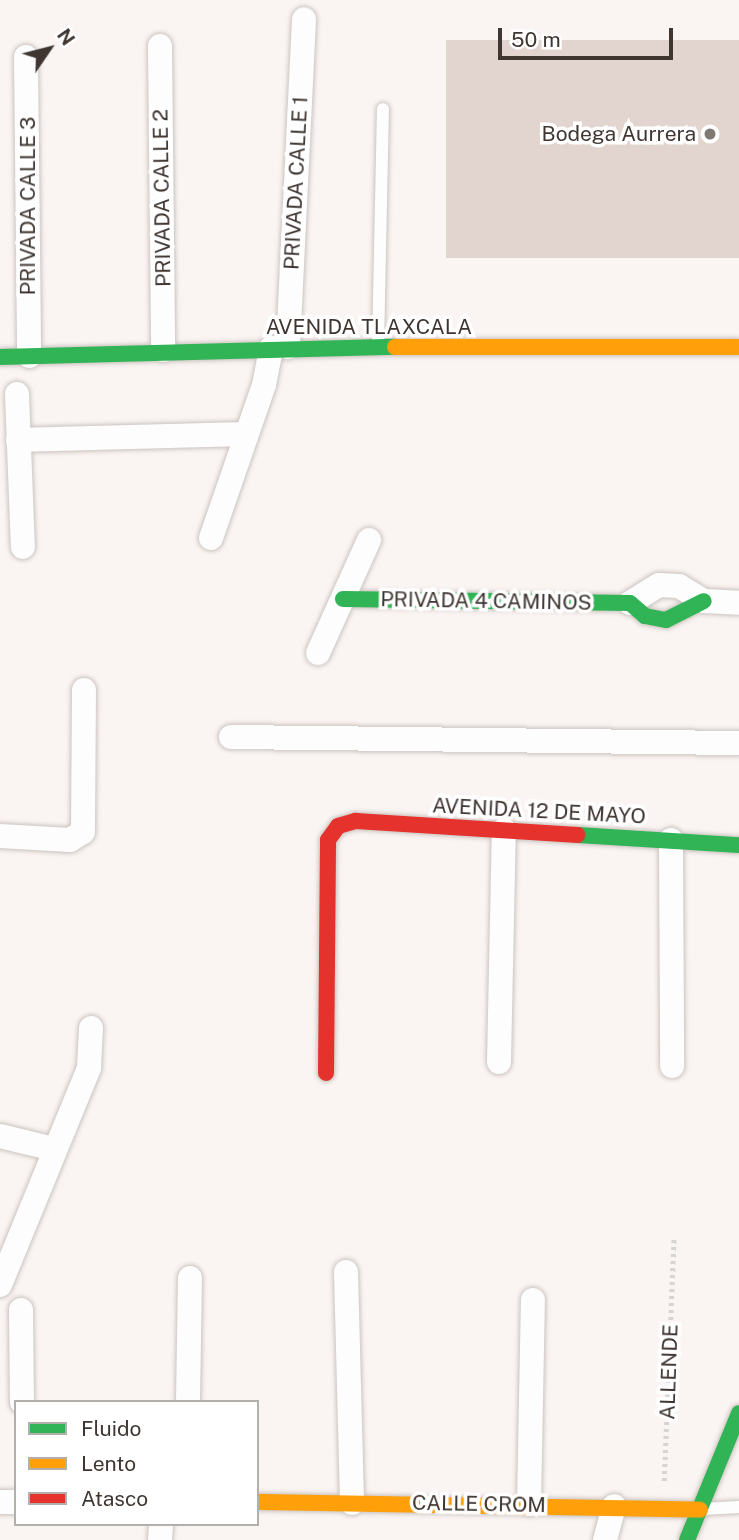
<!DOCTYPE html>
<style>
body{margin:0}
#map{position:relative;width:739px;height:1540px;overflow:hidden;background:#faf4f2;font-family:"Public Sans",sans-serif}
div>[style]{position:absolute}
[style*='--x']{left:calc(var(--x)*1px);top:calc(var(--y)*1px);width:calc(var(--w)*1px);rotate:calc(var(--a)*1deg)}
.building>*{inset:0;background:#e2d4ce;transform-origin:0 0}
.path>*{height:4.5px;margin-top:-2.25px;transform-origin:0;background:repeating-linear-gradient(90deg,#d7d5d4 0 3.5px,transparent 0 7px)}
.roads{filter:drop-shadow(0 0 2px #cbc4c0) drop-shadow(0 0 2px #cbc4c0)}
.lane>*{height:12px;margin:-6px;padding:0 6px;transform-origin:6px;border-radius:6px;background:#fefdfd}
.street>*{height:24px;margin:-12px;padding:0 12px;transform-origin:12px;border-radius:12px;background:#fefdfd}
.fast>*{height:16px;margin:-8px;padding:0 8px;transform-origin:8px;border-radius:8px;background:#30b455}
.slow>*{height:16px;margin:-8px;padding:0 8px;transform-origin:8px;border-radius:8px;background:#ff9f0a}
.jam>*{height:16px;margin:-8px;padding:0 8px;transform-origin:8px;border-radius:8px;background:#e5322d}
.dots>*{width:19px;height:19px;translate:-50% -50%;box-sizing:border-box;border:4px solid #fff;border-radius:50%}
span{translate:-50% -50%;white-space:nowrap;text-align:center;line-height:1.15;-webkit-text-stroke:7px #fff;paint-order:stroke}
.poi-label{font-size:21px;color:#3f3632}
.right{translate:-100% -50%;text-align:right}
.street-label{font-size:21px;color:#3f3632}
.legend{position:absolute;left:14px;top:1400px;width:245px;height:126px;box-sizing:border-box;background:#fff;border:2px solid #b2afad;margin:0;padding:9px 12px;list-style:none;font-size:21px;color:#3f3632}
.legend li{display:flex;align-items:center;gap:14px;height:35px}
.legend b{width:35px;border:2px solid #b2afad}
.north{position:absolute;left:14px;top:14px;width:70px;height:70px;-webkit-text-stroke:5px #fff;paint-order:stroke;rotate:55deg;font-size:19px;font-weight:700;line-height:28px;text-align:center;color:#3f3632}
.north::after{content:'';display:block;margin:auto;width:24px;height:32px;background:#3f3632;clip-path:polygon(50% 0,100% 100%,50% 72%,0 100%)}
.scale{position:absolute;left:498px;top:28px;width:175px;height:32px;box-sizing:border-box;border:4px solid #3f3632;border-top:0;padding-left:9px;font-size:21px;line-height:24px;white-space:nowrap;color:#3f3632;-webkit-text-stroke:5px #fff;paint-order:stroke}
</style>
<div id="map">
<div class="building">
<div style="left:446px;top:40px;width:293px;height:218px"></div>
</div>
<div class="path">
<div style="--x:664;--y:1481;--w:244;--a:-87.7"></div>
</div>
<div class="roads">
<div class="lane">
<div style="--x:378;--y:346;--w:237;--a:-88.8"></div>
<div style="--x:703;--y:1509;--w:36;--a:-3"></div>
</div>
<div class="street">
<div style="--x:160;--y:46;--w:304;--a:89.4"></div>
<div style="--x:26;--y:57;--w:299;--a:89.4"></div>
<div style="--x:288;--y:347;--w:328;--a:-87.2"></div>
<div style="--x:17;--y:394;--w:153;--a:87.8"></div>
<div style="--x:18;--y:440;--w:225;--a:-1.5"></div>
<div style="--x:211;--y:538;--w:162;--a:-70.9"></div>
<div style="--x:264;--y:385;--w:38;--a:-79"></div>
<div style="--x:630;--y:603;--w:34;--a:-32"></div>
<div style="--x:659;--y:585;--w:20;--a:3"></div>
<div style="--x:679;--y:586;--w:29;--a:31"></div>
<div style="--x:704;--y:601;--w:35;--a:3"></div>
<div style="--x:318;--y:653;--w:124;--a:-65.7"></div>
<div style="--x:231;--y:737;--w:508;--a:0.68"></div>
<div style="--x:0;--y:836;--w:70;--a:3.3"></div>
<div style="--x:70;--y:840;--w:15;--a:-32"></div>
<div style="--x:83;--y:832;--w:142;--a:-89.6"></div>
<div style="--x:671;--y:840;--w:226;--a:89.7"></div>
<div style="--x:499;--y:1062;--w:232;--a:-88.8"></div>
<div style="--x:0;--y:1136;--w:56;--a:13.5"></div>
<div style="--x:346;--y:1272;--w:231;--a:88.5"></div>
<div style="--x:0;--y:1285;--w:235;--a:-67.7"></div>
<div style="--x:89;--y:1068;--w:40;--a:-87.1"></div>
<div style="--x:21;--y:1310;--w:92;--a:89.4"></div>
<div style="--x:188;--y:1402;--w:124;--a:-89.1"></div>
<div style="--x:0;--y:1502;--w:16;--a:0"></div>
<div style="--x:529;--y:1504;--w:204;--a:-88.9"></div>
<div style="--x:160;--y:1540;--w:16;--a:-86"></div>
<div style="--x:605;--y:1540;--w:35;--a:-75"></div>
</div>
<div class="fast">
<div style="--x:0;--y:357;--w:395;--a:-1.5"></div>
<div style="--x:343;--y:599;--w:287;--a:0.8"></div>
<div style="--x:630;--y:603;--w:20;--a:41"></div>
<div style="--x:645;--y:616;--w:21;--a:11"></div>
<div style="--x:666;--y:620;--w:42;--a:-26.6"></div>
<div style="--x:578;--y:835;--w:161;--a:3.6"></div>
<div style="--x:687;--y:1540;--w:137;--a:-67.7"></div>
</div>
<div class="slow">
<div style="--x:395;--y:347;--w:344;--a:0"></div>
<div style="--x:257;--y:1502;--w:443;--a:1"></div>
</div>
<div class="jam">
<div style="--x:326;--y:1073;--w:233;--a:-89.5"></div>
<div style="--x:328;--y:840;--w:17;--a:-54"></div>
<div style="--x:338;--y:826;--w:19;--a:-16"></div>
<div style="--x:356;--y:821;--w:222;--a:3.6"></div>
</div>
</div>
<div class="dots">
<div style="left:710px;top:134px;background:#807875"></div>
</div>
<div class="poi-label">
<span class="right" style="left:696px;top:134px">Bodega Aurrera</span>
</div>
<div class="street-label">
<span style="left:296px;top:183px;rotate:-87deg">PRIVADA CALLE 1</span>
<span style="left:162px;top:198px;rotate:-91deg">PRIVADA CALLE 2</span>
<span style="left:28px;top:206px;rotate:-90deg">PRIVADA CALLE 3</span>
<span style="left:369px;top:327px">AVENIDA TLAXCALA</span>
<span style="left:486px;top:601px;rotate:1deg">PRIVADA 4 CAMINOS</span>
<span style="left:539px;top:811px;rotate:3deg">AVENIDA 12 DE MAYO</span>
<span style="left:669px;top:1372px;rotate:-88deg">ALLENDE</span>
<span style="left:479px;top:1504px;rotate:1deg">CALLE CROM</span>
</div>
<ul class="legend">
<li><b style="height:9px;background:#30b455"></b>Fluido</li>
<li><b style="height:9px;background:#ff9f0a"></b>Lento</li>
<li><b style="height:9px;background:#e5322d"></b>Atasco</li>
</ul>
<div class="north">N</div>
<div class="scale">50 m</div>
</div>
